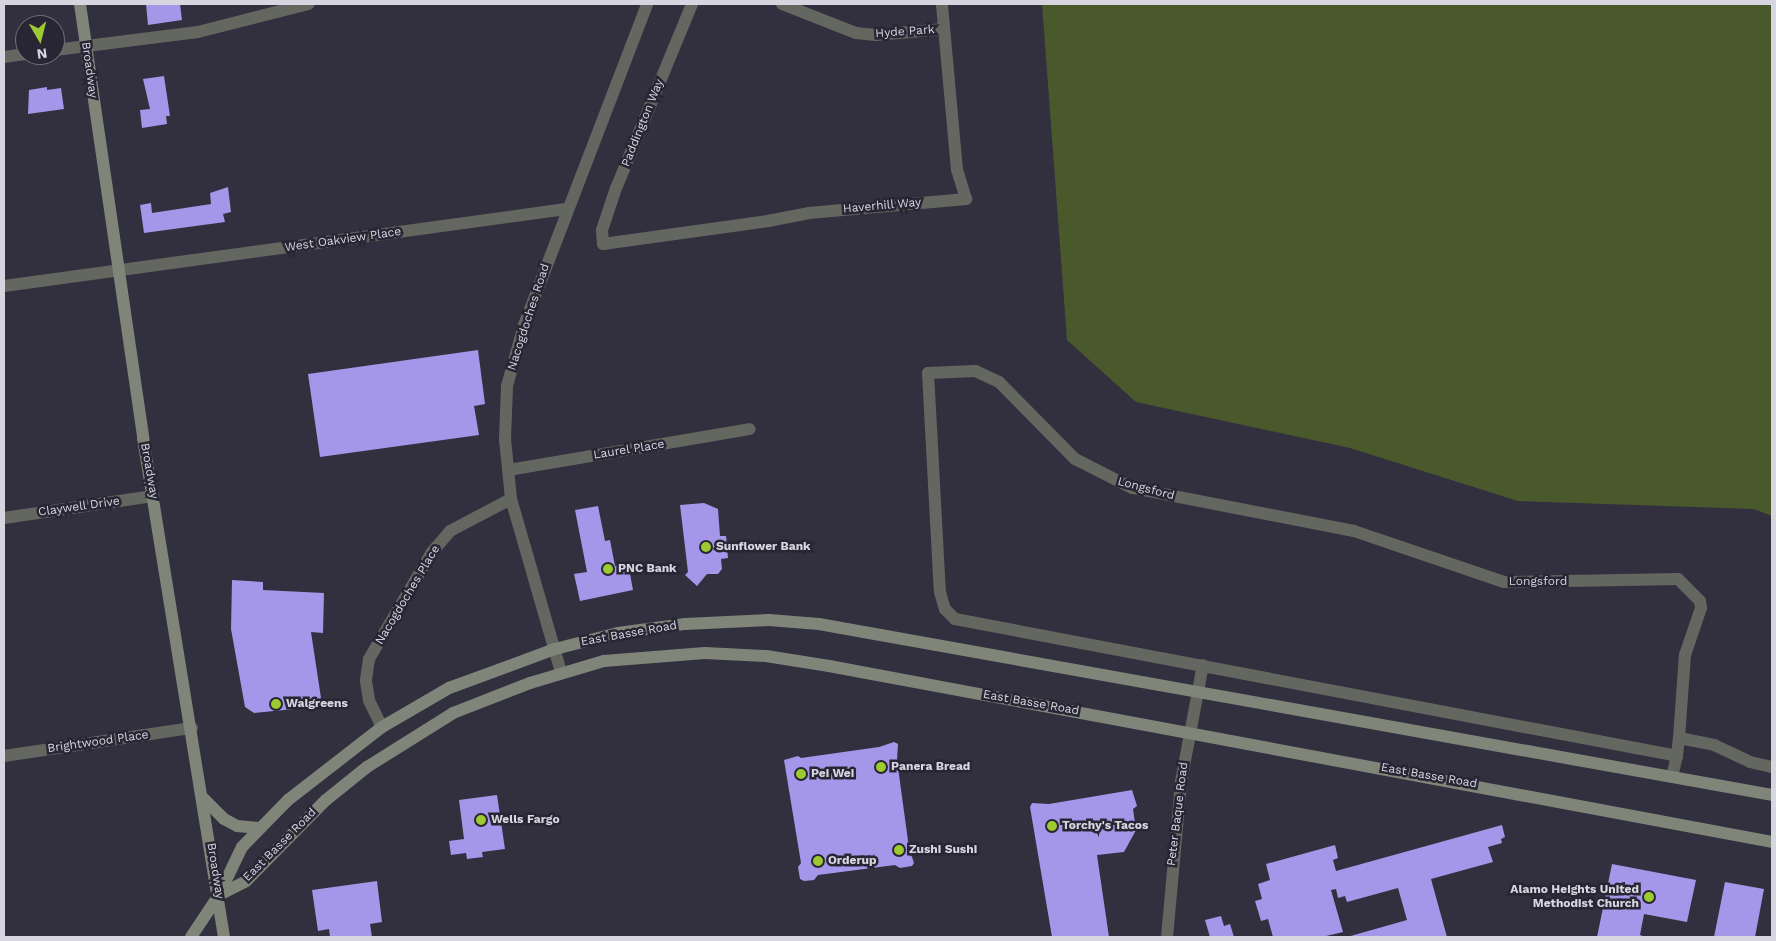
<!DOCTYPE html>
<style>
body{margin:0}
#map{position:relative;width:1776px;height:941px;overflow:hidden;background:#32303f;font-family:"Work Sans",sans-serif}
div>[style]{position:absolute}
[style*='--x']{left:calc(var(--x)*1px);top:calc(var(--y)*1px);width:calc(var(--w)*1px);rotate:calc(var(--a)*1deg)}
.green>*{inset:0;background:#49592b}
.building>*{inset:0;background:#a496e8}
.minor>*{height:12px;margin:-6px;padding:0 6px;transform-origin:6px;border-radius:6px;background:#646760}
.secondary>*{height:12px;margin:-6px;padding:0 6px;transform-origin:6px;border-radius:6px;background:#808579}
.dots>*{width:14px;height:14px;translate:-50% -50%;box-sizing:border-box;border:2px solid #282635;border-radius:50%}
span{translate:-50% -50%;white-space:nowrap;text-align:center;line-height:1.15;-webkit-text-stroke:5px #282635;paint-order:stroke}
.street-label{font-size:12px;color:#d7d6e0}
.poi-label{font-size:12px;color:#d7d6e0;font-weight:700}
.left{translate:0 -50%;text-align:left}
.right{translate:-100% -50%;text-align:right}
.frame{position:absolute;inset:0;border:5px solid #d7d6e0;pointer-events:none}
.north{position:absolute;left:15px;top:15px;width:50px;height:50px;box-sizing:border-box;background:#282635;border:1px solid #6e6c79;border-radius:50%;rotate:172deg;font-size:14px;font-weight:700;line-height:20px;text-align:center;color:#d7d6e0}
.north::after{content:'';display:block;margin:auto;width:18px;height:22px;background:#9dca30;clip-path:polygon(50% 0,100% 100%,50% 72%,0 100%)}
</style>
<div id="map">
<div class="green">
<div style="clip-path:polygon(1042px 4px,1772px 4px,1772px 516px,1754px 509px,1518px 501px,1350px 448px,1136px 402px,1067px 340px)"></div>
</div>
<div class="building">
<div style="clip-path:polygon(146px 4px,180px 4px,182px 20px,148px 25px)"></div>
<div style="clip-path:polygon(164px 76px,170px 116px,166px 116px,167px 124px,142px 128px,140px 110px,150px 109px,143px 79px)"></div>
<div style="clip-path:polygon(47px 87px,47px 90px,61px 88px,64px 109px,28px 114px,29px 90px)"></div>
<div style="clip-path:polygon(228px 187px,231px 212px,223px 214px,225px 222px,144px 233px,140px 205px,151px 203px,152px 213px,211px 204px,210px 193px)"></div>
<div style="clip-path:polygon(478px 350px,485px 404px,474px 406px,479px 435px,320px 457px,308px 374px)"></div>
<div style="clip-path:polygon(704px 503px,718px 509px,720px 536px,726px 536px,728px 558px,721px 559px,722px 569px,718px 574px,707px 574px,697px 586px,685px 575px,688px 572px,680px 505px)"></div>
<div style="clip-path:polygon(598px 506px,605px 541px,610px 540px,615px 566px,628px 563px,633px 590px,580px 601px,574px 574px,587px 572px,575px 510px)"></div>
<div style="clip-path:polygon(232px 580px,263px 582px,263px 590px,324px 593px,323px 633px,311px 632px,321px 698px,314px 707px,254px 713px,245px 707px,231px 629px)"></div>
<div style="clip-path:polygon(894px 742px,898px 744px,897px 760px,909px 848px,914px 863px,912px 866px,900px 868px,895px 865px,818px 875px,814px 880px,804px 881px,800px 879px,798px 867px,801px 863px,784px 760px,798px 756px,801px 758px,879px 747px)"></div>
<div style="clip-path:polygon(1132px 790px,1137px 806px,1133px 809px,1136px 830px,1124px 852px,1097px 855px,1109px 937px,1052px 937px,1030px 807px,1032px 803px,1049px 804px)"></div>
<div style="clip-path:polygon(497px 795px,505px 849px,482px 852px,483px 857px,467px 859px,466px 853px,451px 855px,449px 841px,464px 839px,459px 800px)"></div>
<div style="clip-path:polygon(1502px 825px,1505px 837px,1501px 839px,1502px 843px,1488px 847px,1493px 862px,1431px 879px,1447px 937px,1347px 937px,1407px 920px,1398px 888px,1347px 902px,1345px 896px,1338px 898px,1336px 889px,1331px 890px,1343px 932px,1322px 937px,1273px 937px,1268px 919px,1261px 921px,1255px 901px,1262px 899px,1258px 884px,1270px 880px,1266px 864px,1335px 845px,1338px 858px,1333px 860px,1336px 871px)"></div>
<div style="clip-path:polygon(1612px 864px,1696px 880px,1687px 922px,1644px 914px,1640px 935px,1645px 937px,1597px 937px)"></div>
<div style="clip-path:polygon(377px 881px,382px 922px,370px 924px,372px 937px,330px 937px,329px 929px,318px 931px,312px 890px)"></div>
<div style="clip-path:polygon(1725px 882px,1764px 889px,1755px 937px,1714px 937px)"></div>
<div style="clip-path:polygon(1221px 916px,1224px 926px,1230px 924px,1234px 937px,1210px 937px,1205px 920px)"></div>
</div>
<div class="minor">
<div style="--x:692;--y:4;--w:199;--a:112.4"></div>
<div style="--x:616;--y:188;--w:44;--a:108.4"></div>
<div style="--x:602;--y:230;--w:14;--a:86"></div>
<div style="--x:603;--y:244;--w:167;--a:-7.9"></div>
<div style="--x:768;--y:221;--w:42;--a:-11"></div>
<div style="--x:809;--y:213;--w:158;--a:-5.1"></div>
<div style="--x:966;--y:199;--w:30;--a:-107"></div>
<div style="--x:957;--y:170;--w:167;--a:-95.2"></div>
<div style="--x:782;--y:4;--w:79;--a:21.4"></div>
<div style="--x:856;--y:33;--w:20;--a:6"></div>
<div style="--x:876;--y:35;--w:68;--a:-5"></div>
<div style="--x:55;--y:50;--w:144;--a:-7.2"></div>
<div style="--x:198;--y:32;--w:114;--a:-14.3"></div>
<div style="--x:4;--y:57;--w:21;--a:-8"></div>
<div style="--x:4;--y:286;--w:567;--a:-7.8"></div>
<div style="--x:508;--y:470;--w:245;--a:-9.6"></div>
<div style="--x:4;--y:518;--w:151;--a:-8.4"></div>
<div style="--x:561;--y:672;--w:180;--a:-106.1"></div>
<div style="--x:511;--y:499;--w:60;--a:-95.7"></div>
<div style="--x:505;--y:439;--w:53;--a:-87.8"></div>
<div style="--x:507;--y:386;--w:63;--a:-74.4"></div>
<div style="--x:524;--y:325;--w:344;--a:-69"></div>
<div style="--x:382;--y:727;--w:30;--a:-116"></div>
<div style="--x:369;--y:700;--w:20;--a:-99"></div>
<div style="--x:366;--y:680;--w:21;--a:-82"></div>
<div style="--x:369;--y:659;--w:124;--a:-59.5"></div>
<div style="--x:432;--y:552;--w:28;--a:-49"></div>
<div style="--x:450;--y:531;--w:69;--a:-27.7"></div>
<div style="--x:1679;--y:738;--w:36;--a:11"></div>
<div style="--x:1714;--y:745;--w:40;--a:25"></div>
<div style="--x:1750;--y:762;--w:23;--a:13"></div>
<div style="--x:4;--y:756;--w:190;--a:-8.5"></div>
<div style="--x:1672;--y:777;--w:22;--a:-77"></div>
<div style="--x:1677;--y:756;--w:18;--a:-84"></div>
<div style="--x:1679;--y:738;--w:83;--a:-85.9"></div>
<div style="--x:1685;--y:655;--w:50;--a:-71.2"></div>
<div style="--x:1701;--y:608;--w:7;--a:-98"></div>
<div style="--x:1700;--y:601;--w:31;--a:-135"></div>
<div style="--x:1678;--y:579;--w:174;--a:179"></div>
<div style="--x:1504;--y:582;--w:158;--a:-161.2"></div>
<div style="--x:1354;--y:531;--w:226;--a:-169"></div>
<div style="--x:1132;--y:488;--w:64;--a:-153"></div>
<div style="--x:1075;--y:459;--w:108;--a:-134.6"></div>
<div style="--x:999;--y:382;--w:26;--a:-155"></div>
<div style="--x:975;--y:371;--w:47;--a:177.6"></div>
<div style="--x:928;--y:373;--w:219;--a:86.9"></div>
<div style="--x:940;--y:592;--w:18;--a:74"></div>
<div style="--x:945;--y:609;--w:14;--a:45"></div>
<div style="--x:955;--y:619;--w:735;--a:10.74"></div>
<div style="--x:1167;--y:937;--w:156;--a:-84.8"></div>
<div style="--x:1181;--y:782;--w:119;--a:-79.4"></div>
</div>
<div class="secondary">
<div style="--x:80;--y:4;--w:439;--a:81.7"></div>
<div style="--x:143;--y:438;--w:506;--a:80.78"></div>
<div style="--x:203;--y:798;--w:30;--a:45"></div>
<div style="--x:224;--y:819;--w:15;--a:28"></div>
<div style="--x:237;--y:826;--w:22;--a:5"></div>
<div style="--x:219;--y:895;--w:30;--a:-27"></div>
<div style="--x:246;--y:881;--w:114;--a:-45.4"></div>
<div style="--x:326;--y:800;--w:53;--a:-38.8"></div>
<div style="--x:367;--y:767;--w:102;--a:-32.1"></div>
<div style="--x:453;--y:713;--w:83;--a:-21.3"></div>
<div style="--x:530;--y:683;--w:77;--a:-16.6"></div>
<div style="--x:604;--y:661;--w:101;--a:-4.5"></div>
<div style="--x:705;--y:653;--w:61;--a:2.8"></div>
<div style="--x:766;--y:656;--w:64;--a:9"></div>
<div style="--x:829;--y:666;--w:959;--a:10.57"></div>
<div style="--x:191;--y:937;--w:50;--a:-56.3"></div>
<div style="--x:219;--y:895;--w:53;--a:-64.4"></div>
<div style="--x:242;--y:847;--w:66;--a:-45.6"></div>
<div style="--x:288;--y:800;--w:119;--a:-37.8"></div>
<div style="--x:382;--y:727;--w:78;--a:-30.2"></div>
<div style="--x:449;--y:688;--w:113;--a:-20.2"></div>
<div style="--x:555;--y:649;--w:65;--a:-14.3"></div>
<div style="--x:618;--y:633;--w:68;--a:-7.7"></div>
<div style="--x:685;--y:624;--w:84;--a:-2.7"></div>
<div style="--x:769;--y:620;--w:50;--a:4.6"></div>
<div style="--x:819;--y:624;--w:968;--a:10.17"></div>
</div>
<div class="dots">
<div style="left:706px;top:547px;background:#9dca30"></div>
<div style="left:608px;top:569px;background:#9dca30"></div>
<div style="left:276px;top:704px;background:#9dca30"></div>
<div style="left:881px;top:767px;background:#9dca30"></div>
<div style="left:801px;top:774px;background:#9dca30"></div>
<div style="left:481px;top:820px;background:#9dca30"></div>
<div style="left:1052px;top:826px;background:#9dca30"></div>
<div style="left:899px;top:850px;background:#9dca30"></div>
<div style="left:818px;top:861px;background:#9dca30"></div>
<div style="left:1649px;top:897px;background:#9dca30"></div>
</div>
<div class="street-label">
<span style="left:905px;top:32px;rotate:-4deg">Hyde Park</span>
<span style="left:89px;top:70px;rotate:82deg">Broadway</span>
<span style="left:643px;top:123px;rotate:-68deg">Paddington Way</span>
<span style="left:882px;top:206px;rotate:-5deg">Haverhill Way</span>
<span style="left:343px;top:240px;rotate:-8deg">West Oakview Place</span>
<span style="left:529px;top:317px;rotate:-72deg">Nacogdoches Road</span>
<span style="left:629px;top:450px;rotate:-9deg">Laurel Place</span>
<span style="left:149px;top:471px;rotate:80deg">Broadway</span>
<span style="left:1146px;top:489px;rotate:15deg">Longsford</span>
<span style="left:79px;top:507px;rotate:-8deg">Claywell Drive</span>
<span style="left:1538px;top:582px">Longsford</span>
<span style="left:408px;top:595px;rotate:-59deg">Nacogdoches Place</span>
<span style="left:629px;top:634px;rotate:-10deg">East Basse Road</span>
<span style="left:1031px;top:703px;rotate:10deg">East Basse Road</span>
<span style="left:98px;top:742px;rotate:-8deg">Brightwood Place</span>
<span style="left:1429px;top:776px;rotate:10deg">East Basse Road</span>
<span style="left:1178px;top:814px;rotate:-83deg">Peter Baque Road</span>
<span style="left:280px;top:845px;rotate:-45deg">East Basse Road</span>
<span style="left:215px;top:871px;rotate:81deg">Broadway</span>
</div>
<div class="poi-label">
<span class="left" style="left:716px;top:547px">Sunflower Bank</span>
<span class="left" style="left:618px;top:569px">PNC Bank</span>
<span class="left" style="left:286px;top:704px">Walgreens</span>
<span class="left" style="left:891px;top:767px">Panera Bread</span>
<span class="left" style="left:811px;top:774px">Pei Wei</span>
<span class="left" style="left:491px;top:820px">Wells Fargo</span>
<span class="left" style="left:1062px;top:826px">Torchy's Tacos</span>
<span class="left" style="left:909px;top:850px">Zushi Sushi</span>
<span class="left" style="left:828px;top:861px">Orderup</span>
<span class="right" style="left:1639px;top:897px">Alamo Heights United<br>Methodist Church</span>
</div>
<div class="frame"></div>
<div class="north">N</div>
</div>
